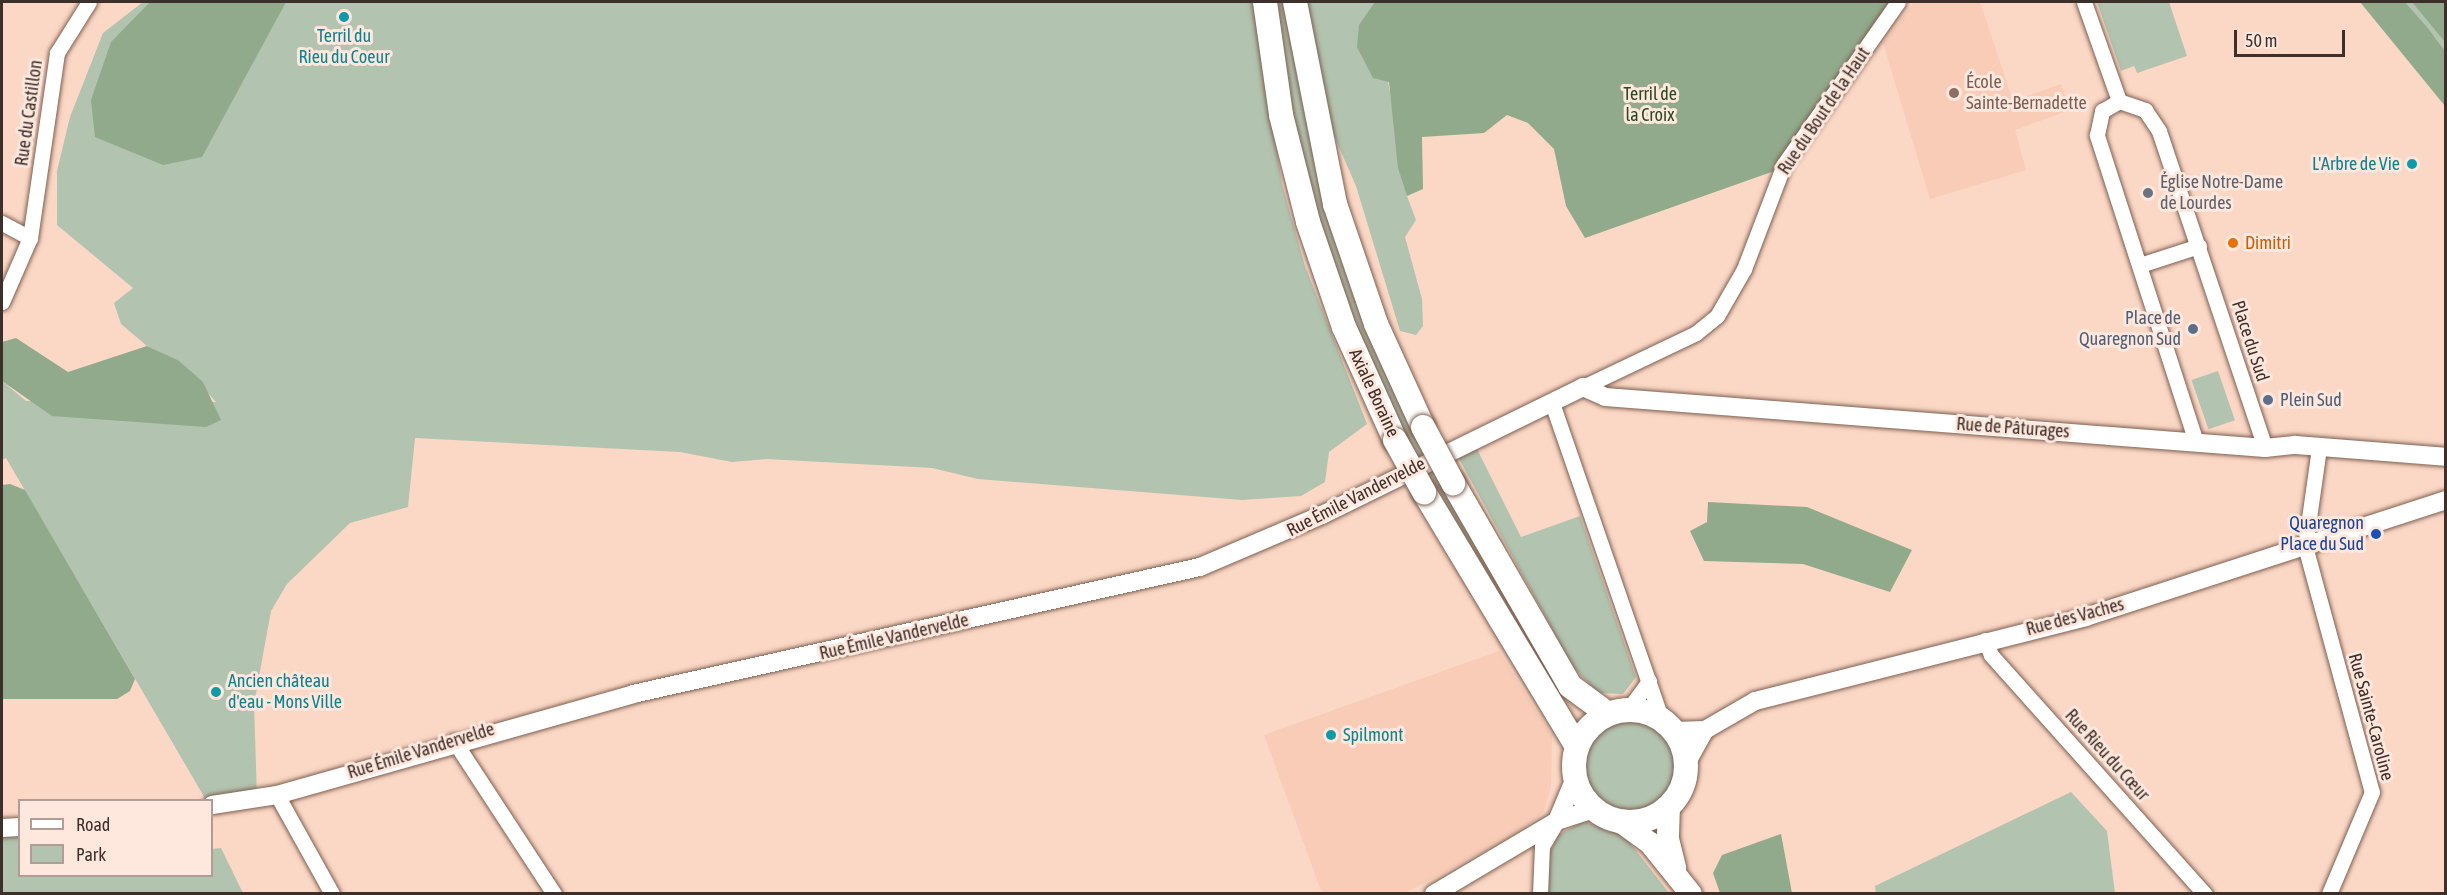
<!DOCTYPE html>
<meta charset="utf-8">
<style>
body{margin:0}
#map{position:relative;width:2447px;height:895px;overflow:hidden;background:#fbd7c5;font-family:"Asap Condensed",sans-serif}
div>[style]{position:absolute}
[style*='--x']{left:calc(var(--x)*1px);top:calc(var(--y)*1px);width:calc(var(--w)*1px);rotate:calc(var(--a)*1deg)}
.built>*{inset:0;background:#f8ccb7}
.green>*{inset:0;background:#b2c3af;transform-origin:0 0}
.round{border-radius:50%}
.forest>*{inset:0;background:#91aa8c}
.roads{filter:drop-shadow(0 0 2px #7f5f50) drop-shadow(0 0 2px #7f5f50)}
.minor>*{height:15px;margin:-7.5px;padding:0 7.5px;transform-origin:7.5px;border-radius:7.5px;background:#fff}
.tertiary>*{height:18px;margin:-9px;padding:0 9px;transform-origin:9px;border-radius:9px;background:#fff}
.primary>*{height:22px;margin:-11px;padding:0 11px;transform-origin:11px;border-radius:11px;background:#fff}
.trunk>*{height:24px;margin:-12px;padding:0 12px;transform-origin:12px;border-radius:12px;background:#fff}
.trunk>.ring{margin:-12px;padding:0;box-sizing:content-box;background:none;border:24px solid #fff;border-radius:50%}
.bridges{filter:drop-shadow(0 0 2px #7f5f50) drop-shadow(0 0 2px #7f5f50)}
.trunk-bridge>*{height:24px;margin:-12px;padding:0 12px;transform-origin:12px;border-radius:12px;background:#fff}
.dots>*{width:16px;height:16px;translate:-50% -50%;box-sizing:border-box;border:3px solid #fee7dd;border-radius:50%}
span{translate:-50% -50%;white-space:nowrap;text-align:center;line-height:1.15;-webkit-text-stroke:6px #fee7dd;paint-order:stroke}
.culture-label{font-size:18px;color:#0d838f}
.right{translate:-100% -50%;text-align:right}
.left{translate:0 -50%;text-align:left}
.education-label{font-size:18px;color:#785e54}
.park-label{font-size:18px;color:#274a20}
.street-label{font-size:18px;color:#3d2f29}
.worship-label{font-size:18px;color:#5b616d}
.food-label{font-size:18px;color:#c56008}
.service-label{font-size:18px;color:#4e5e75}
.transit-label{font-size:18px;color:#164399}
.frame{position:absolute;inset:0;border:3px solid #3d2f29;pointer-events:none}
.legend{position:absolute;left:18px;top:799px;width:195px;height:78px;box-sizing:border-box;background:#fee7dd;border:2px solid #b19d95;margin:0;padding:8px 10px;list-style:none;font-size:18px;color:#3d2f29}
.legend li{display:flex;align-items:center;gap:12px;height:30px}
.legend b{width:30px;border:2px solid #b19d95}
.scale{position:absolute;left:2234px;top:30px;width:111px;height:27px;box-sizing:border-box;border:3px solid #3d2f29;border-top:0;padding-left:8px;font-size:18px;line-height:21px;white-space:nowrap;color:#3d2f29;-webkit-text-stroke:4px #fee7dd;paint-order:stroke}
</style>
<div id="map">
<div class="built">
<div style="clip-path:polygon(1914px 2px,1980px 2px,2013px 101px,2061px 84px,2070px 110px,2015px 130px,2026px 170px,1930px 199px,1883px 43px)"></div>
<div style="clip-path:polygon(1499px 651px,1552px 736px,1551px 787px,1543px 813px,1512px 837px,1405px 893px,1322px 893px,1264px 735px)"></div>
</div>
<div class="green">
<div style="clip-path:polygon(143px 2px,1254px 2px,1282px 184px,1305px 266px,1367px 424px,1329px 452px,1325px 482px,1301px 496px,1242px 500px,978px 479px,932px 468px,767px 459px,732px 462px,680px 452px,415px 438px,408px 507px,350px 523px,287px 584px,271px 611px,254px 704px,257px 798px,206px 800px,6px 458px,2px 460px,2px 381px,26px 401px,216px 402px,178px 360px,147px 346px,121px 324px,114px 303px,133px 288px,57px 225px,57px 171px,70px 117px,103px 33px)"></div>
<div style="clip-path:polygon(1274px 2px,1288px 2px,1322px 190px,1556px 682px,1410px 450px,1333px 277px,1292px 123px)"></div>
<div style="clip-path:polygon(1306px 2px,1375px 2px,1407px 196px,1416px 220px,1405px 237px,1422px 299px,1423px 326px,1416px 335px,1400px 331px,1356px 186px,1331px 129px)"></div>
<div style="clip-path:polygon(2097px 2px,2169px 2px,2187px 56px,2137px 73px,2134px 66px,2121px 71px)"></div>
<div style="clip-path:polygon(2405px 2px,2445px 2px,2445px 51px,2428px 28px)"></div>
<div style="left:2218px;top:371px;width:52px;height:28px;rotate:71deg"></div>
<div style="clip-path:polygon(1477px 449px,1521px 537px,1580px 516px,1636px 677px,1623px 694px,1598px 693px,1573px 667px,1458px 457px)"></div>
<div class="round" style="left:1583px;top:719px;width:94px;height:94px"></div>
<div style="clip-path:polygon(2071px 792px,2107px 831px,2115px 893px,1876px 894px,1875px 886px)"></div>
<div style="clip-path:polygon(1583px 821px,1623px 834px,1669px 893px,1547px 894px,1548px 857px,1558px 835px)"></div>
<div style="clip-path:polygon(19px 827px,20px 876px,212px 876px,212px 849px,221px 848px,243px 893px,2px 893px,2px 828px)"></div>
</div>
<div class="forest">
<div style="clip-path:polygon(150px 2px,286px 2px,202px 157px,163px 165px,95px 137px,91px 100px,111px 42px)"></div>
<div style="clip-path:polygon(1375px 2px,1905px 2px,1786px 167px,1585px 238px,1566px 206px,1554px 149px,1528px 123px,1507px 115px,1484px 133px,1422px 137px,1423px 189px,1407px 196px,1398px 168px,1389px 82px,1373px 78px,1357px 47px,1359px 25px)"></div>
<div style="clip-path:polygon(2360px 2px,2405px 2px,2428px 28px,2445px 51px,2445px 106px)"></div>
<div style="clip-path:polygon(2412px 2px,2445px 2px,2445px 42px)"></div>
<div style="clip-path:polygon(16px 338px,68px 372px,147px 346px,178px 360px,203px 382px,221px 420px,206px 427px,52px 416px,2px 381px,2px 342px)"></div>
<div style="clip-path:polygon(10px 484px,25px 490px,135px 679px,130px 691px,117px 699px,2px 699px,2px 485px)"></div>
<div style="clip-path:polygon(1708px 502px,1807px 507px,1912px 550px,1890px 592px,1803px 564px,1704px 561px,1690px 531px,1707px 522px)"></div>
<div style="clip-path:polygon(1781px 834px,1792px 893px,1720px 893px,1713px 873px,1722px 855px)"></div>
</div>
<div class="roads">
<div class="minor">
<div style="--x:2084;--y:2;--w:105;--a:70.5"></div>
<div style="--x:2;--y:223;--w:32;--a:28"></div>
<div style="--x:2140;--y:265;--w:62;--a:-17.9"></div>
<div style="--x:2;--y:302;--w:70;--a:-66.4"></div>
<div style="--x:30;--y:238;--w:187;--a:-81.7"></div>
<div style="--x:57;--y:53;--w:60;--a:-57.9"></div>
<div style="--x:1583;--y:387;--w:125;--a:-25.5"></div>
<div style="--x:1696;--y:333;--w:27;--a:-39"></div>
<div style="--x:1717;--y:316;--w:54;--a:-60.1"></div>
<div style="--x:1744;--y:269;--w:112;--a:-69.1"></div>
<div style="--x:1784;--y:164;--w:198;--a:-54.9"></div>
<div style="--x:1552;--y:403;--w:336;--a:70.9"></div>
<div style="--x:2196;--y:442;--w:323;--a:-107.9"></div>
<div style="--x:2097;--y:135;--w:25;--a:-78"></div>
<div style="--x:2102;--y:111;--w:20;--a:-30"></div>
<div style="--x:2119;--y:101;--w:28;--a:19"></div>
<div style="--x:2145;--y:110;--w:25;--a:56"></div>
<div style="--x:2159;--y:131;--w:334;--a:71.5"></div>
<div style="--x:2319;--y:448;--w:99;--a:98.1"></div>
<div style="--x:2305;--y:546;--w:255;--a:74.8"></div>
<div style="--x:2372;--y:792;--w:111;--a:112.9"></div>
<div style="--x:1985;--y:640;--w:16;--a:68"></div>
<div style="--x:1991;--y:655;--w:321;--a:48.2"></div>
<div style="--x:1628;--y:710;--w:36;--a:-54"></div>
<div style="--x:454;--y:741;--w:183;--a:56.8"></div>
<div style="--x:277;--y:795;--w:113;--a:60.9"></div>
<div style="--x:1540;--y:894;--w:48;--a:-87.6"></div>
<div style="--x:1542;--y:846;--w:29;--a:-59"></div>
</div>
<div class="tertiary">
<div style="--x:1674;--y:731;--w:31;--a:-2"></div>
<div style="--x:1686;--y:764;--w:39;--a:-61"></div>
<div style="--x:1705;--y:730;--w:58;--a:-30.1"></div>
<div style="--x:1755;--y:701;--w:341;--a:-14.2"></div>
<div style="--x:2086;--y:617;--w:379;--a:-18"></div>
<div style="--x:212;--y:805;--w:66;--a:-8.7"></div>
<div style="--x:277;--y:795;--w:370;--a:-15.8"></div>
<div style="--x:633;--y:694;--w:581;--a:-12.63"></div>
<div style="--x:1200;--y:567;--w:133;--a:-23.1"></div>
<div style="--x:1322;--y:515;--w:291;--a:-26.1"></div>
<div style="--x:1583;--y:387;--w:24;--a:24"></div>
<div style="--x:1605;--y:397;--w:662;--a:4.42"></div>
<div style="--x:2265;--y:448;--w:30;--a:-6"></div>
<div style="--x:2295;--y:445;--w:151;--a:4.5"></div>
<div style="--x:1557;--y:821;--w:47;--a:-67.3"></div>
<div style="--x:2;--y:828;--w:18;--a:-3"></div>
<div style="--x:1434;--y:894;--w:143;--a:-30.7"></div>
<div style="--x:1557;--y:821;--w:38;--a:-18"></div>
</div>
<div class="primary">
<div style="--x:1669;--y:806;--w:33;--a:92"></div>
<div style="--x:1668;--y:839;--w:30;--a:76"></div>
<div style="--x:1621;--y:822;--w:36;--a:36"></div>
<div style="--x:1650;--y:843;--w:65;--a:51.2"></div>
</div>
<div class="trunk">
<div style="--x:1265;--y:2;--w:114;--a:81.9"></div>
<div style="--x:1281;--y:115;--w:110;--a:75.8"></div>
<div style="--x:1308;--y:222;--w:111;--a:71.1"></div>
<div style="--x:1344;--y:327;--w:124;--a:65.7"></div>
<div style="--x:1295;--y:2;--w:206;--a:78.8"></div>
<div style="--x:1335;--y:204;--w:127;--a:71.1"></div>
<div style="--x:1376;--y:324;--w:113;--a:65.5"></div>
<div style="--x:1453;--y:483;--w:234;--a:60"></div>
<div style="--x:1570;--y:686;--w:47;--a:36.4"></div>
<div style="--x:1424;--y:492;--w:297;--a:59"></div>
<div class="ring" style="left:1574px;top:710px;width:88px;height:88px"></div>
</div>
</div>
<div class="bridges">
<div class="trunk-bridge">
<div style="--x:1423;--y:427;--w:64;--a:61.8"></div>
<div style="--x:1395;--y:440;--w:60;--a:60.9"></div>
</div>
</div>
<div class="dots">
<div style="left:344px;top:17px;background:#0f9aa8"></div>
<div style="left:1954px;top:93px;background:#8d6e63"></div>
<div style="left:2412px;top:164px;background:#0f9aa8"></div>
<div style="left:2148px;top:193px;background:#6b7280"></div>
<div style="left:2233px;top:243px;background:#e8710a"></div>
<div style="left:2193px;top:329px;background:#5c6f8a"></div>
<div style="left:2268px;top:400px;background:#5c6f8a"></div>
<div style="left:2376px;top:534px;background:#1a4fb4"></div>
<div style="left:216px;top:692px;background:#0f9aa8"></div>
<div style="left:1331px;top:735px;background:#0f9aa8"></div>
</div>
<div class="culture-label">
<span style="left:344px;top:47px">Terril du<br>Rieu du Coeur</span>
<span class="right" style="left:2400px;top:164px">L'Arbre de Vie</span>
<span class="left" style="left:228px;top:692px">Ancien château<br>d'eau - Mons Ville</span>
<span class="left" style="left:1343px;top:735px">Spilmont</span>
</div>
<div class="education-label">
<span class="left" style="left:1966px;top:93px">École<br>Sainte-Bernadette</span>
</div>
<div class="park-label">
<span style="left:1650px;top:105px">Terril de<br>la Croix</span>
</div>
<div class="street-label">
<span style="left:1824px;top:111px;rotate:-56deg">Rue du Bout de la Haut</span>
<span style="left:29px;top:113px;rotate:-82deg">Rue du Castillon</span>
<span style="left:2250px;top:341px;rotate:72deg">Place du Sud</span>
<span style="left:1374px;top:393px;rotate:65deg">Axiale Boraine</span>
<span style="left:2013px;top:428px;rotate:4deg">Rue de Pâturages</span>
<span style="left:1356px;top:497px;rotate:-27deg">Rue Émile Vandervelde</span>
<span style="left:2075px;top:617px;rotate:-15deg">Rue des Vaches</span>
<span style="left:894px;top:637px;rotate:-13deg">Rue Émile Vandervelde</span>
<span style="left:2371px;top:717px;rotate:75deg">Rue Sainte-Caroline</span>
<span style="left:421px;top:751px;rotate:-17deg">Rue Émile Vandervelde</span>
<span style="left:2107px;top:755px;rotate:48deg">Rue Rieu du Cœur</span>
</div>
<div class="worship-label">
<span class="left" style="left:2160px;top:193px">Église Notre-Dame<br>de Lourdes</span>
</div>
<div class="food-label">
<span class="left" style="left:2245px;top:243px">Dimitri</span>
</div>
<div class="service-label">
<span class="right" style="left:2181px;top:329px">Place de<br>Quaregnon Sud</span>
<span class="left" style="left:2280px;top:400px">Plein Sud</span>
</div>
<div class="transit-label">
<span class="right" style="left:2364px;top:534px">Quaregnon<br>Place du Sud</span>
</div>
<div class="frame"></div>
<ul class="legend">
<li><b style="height:8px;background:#fff"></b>Road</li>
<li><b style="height:16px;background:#b2c3af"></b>Park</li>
</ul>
<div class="scale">50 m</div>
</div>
